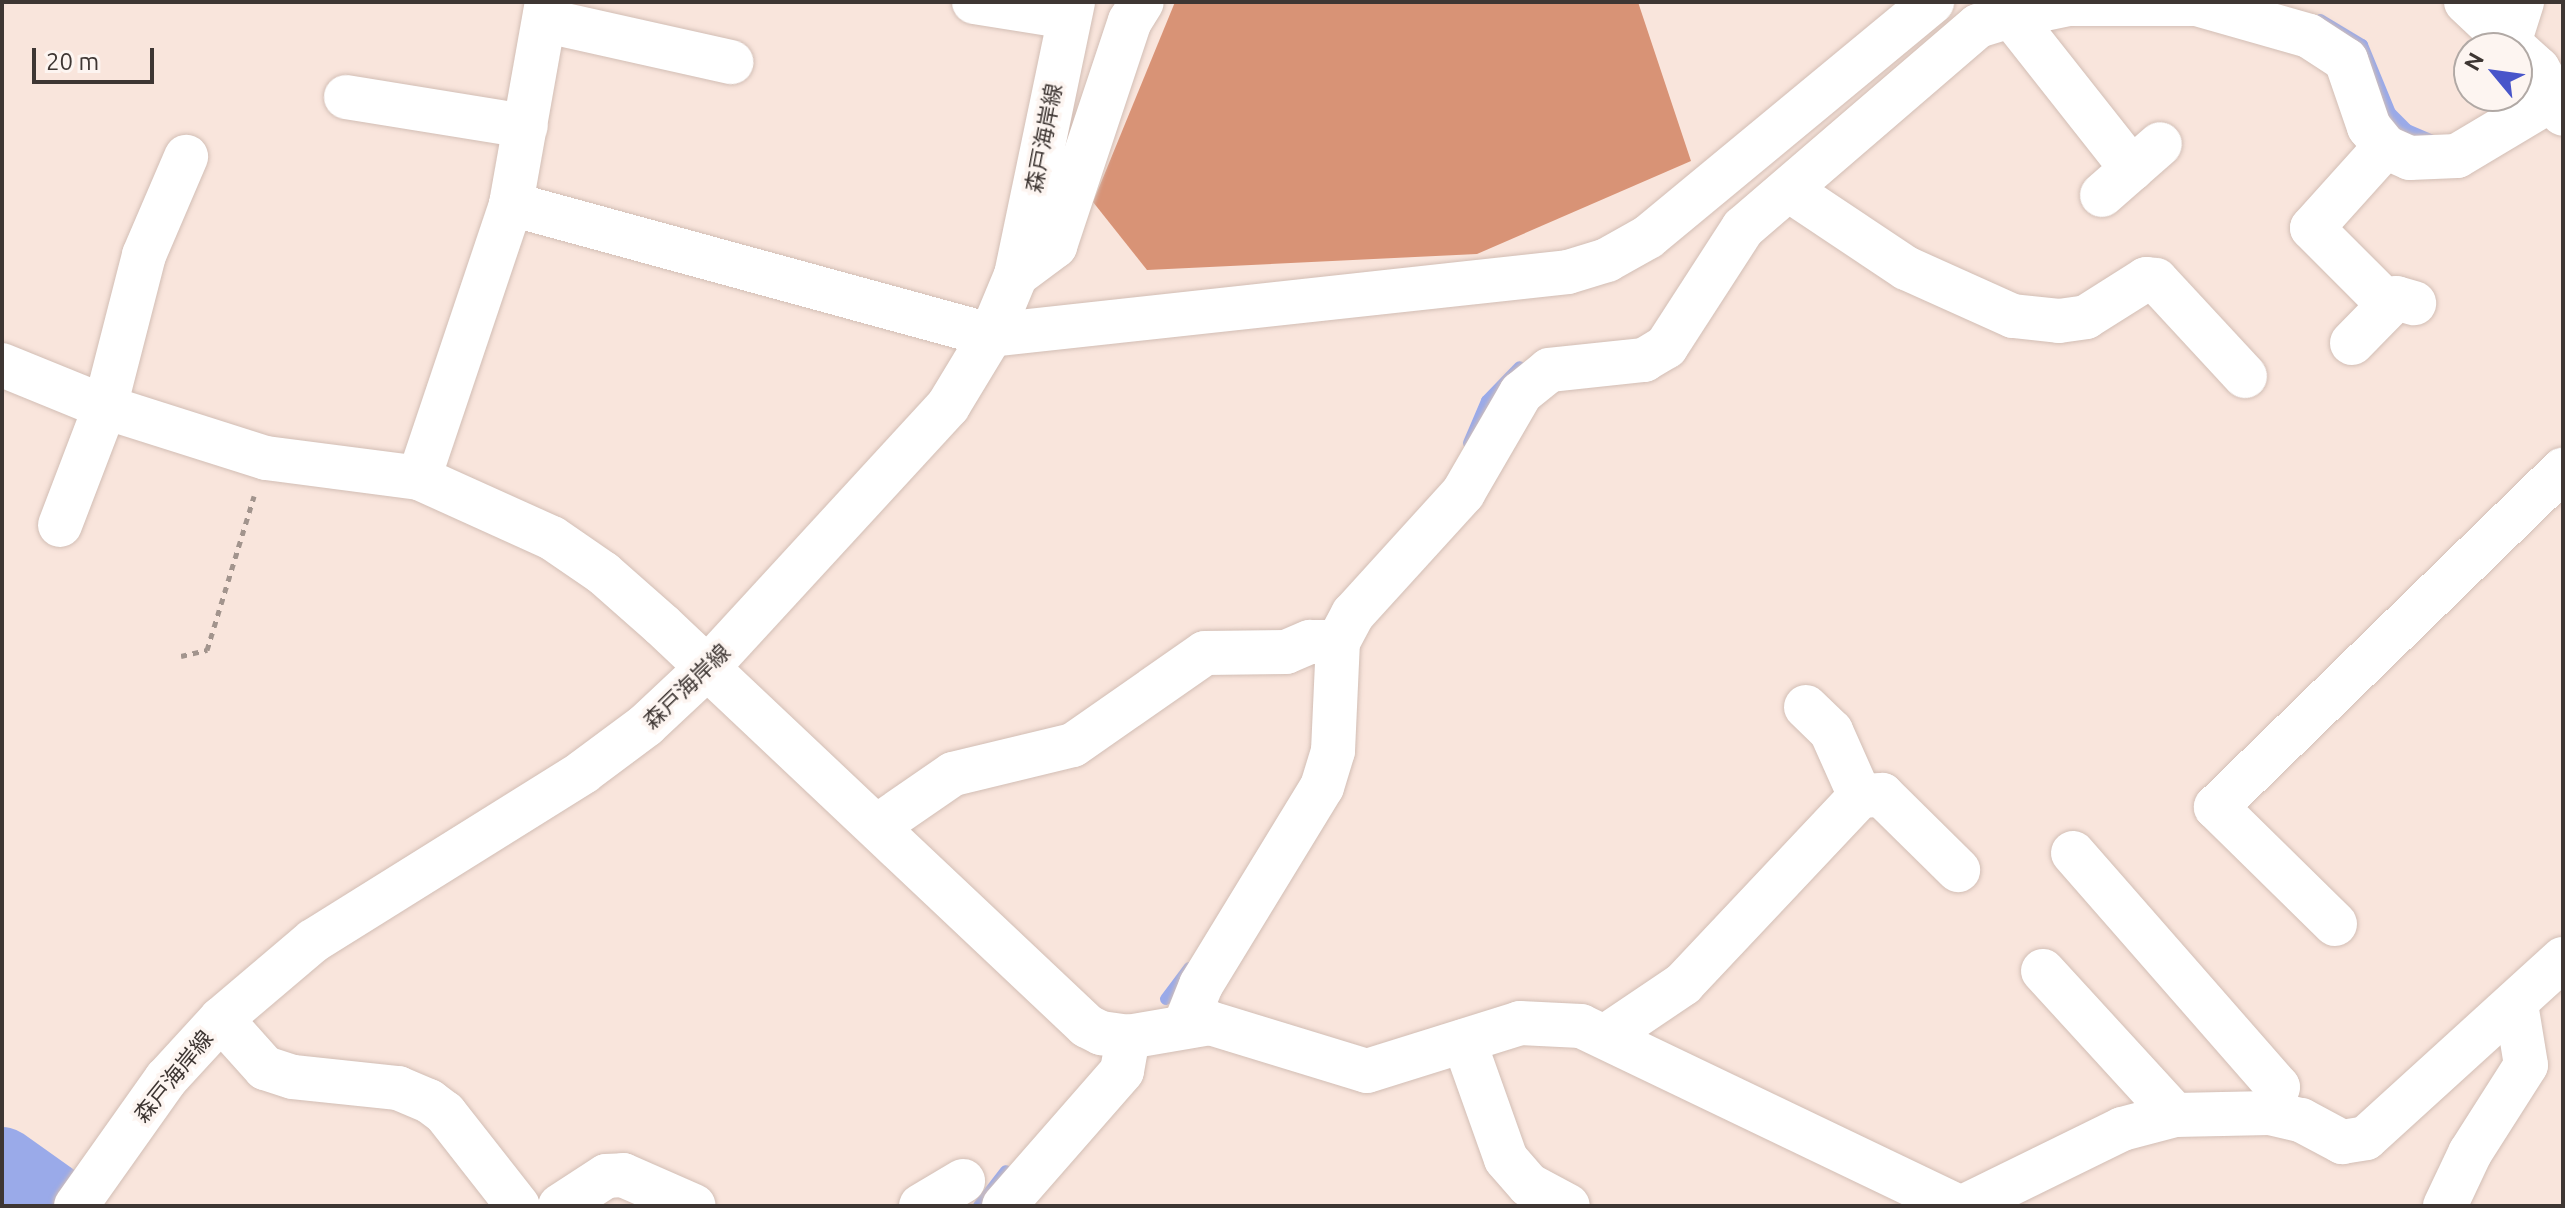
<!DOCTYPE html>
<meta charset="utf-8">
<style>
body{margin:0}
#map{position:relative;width:2565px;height:1208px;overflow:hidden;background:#f9e5dc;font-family:Ubuntu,"Noto Sans JP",sans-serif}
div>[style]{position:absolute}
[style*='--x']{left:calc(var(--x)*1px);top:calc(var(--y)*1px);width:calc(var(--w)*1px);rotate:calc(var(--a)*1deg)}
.forest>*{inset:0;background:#d89376}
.stream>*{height:12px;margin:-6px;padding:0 6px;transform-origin:6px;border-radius:6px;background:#9aaae9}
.river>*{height:74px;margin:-37px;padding:0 37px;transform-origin:37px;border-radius:37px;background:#9aaae9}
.path>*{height:5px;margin-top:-2.5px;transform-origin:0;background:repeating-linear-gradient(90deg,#a2948d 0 6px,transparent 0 12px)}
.roads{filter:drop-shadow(0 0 2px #d2beb5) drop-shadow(0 0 2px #d2beb5)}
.minor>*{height:44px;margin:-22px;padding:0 22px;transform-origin:22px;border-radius:22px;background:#fff}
.major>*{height:44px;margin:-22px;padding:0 22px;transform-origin:22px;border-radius:22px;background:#fff}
span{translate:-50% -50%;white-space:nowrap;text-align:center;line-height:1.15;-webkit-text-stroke:7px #fdf5f1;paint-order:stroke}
.street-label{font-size:22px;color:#3e3633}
.frame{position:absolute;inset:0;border:4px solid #3e3633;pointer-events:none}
.north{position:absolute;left:2453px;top:32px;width:80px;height:80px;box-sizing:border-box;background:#fdf5f1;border:2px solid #b1a9a5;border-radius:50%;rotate:299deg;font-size:22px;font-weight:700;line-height:32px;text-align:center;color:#3e3633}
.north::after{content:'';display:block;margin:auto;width:28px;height:36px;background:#4855ca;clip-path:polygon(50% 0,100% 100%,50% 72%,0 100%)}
.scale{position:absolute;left:32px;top:48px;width:122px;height:36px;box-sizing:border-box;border:4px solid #3e3633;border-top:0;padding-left:10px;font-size:24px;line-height:28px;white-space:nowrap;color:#3e3633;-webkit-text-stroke:6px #fdf5f1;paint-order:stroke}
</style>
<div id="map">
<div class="forest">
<div style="clip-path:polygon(1175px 2px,1638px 2px,1691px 161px,1477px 254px,1147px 270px,1093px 202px)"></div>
</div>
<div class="stream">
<div style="--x:2320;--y:20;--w:49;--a:30.8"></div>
<div style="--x:2362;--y:45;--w:74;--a:67.6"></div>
<div style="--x:2390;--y:113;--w:24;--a:45"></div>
<div style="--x:2407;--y:130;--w:26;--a:23"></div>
<div style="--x:1469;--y:443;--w:46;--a:-66.8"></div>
<div style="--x:1487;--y:401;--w:47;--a:-45.9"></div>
<div style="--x:1166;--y:999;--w:39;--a:-53"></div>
<div style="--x:979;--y:1206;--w:44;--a:-52.4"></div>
</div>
<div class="river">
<div style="--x:2;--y:1164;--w:72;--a:35.4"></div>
</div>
<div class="path">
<div style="--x:181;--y:656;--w:27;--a:-13"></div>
<div style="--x:207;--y:650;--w:161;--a:-73"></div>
</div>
<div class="roads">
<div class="minor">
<div style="--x:974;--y:2;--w:96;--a:9"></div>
<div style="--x:2466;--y:2;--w:67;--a:43.2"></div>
<div style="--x:547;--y:21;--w:189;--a:12.6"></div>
<div style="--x:2509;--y:43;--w:43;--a:-72.4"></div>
<div style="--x:2517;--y:50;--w:28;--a:42"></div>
<div style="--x:2538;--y:69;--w:51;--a:60.9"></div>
<div style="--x:346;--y:97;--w:182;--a:9.2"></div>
<div style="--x:2385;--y:147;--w:109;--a:132"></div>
<div style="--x:2312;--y:228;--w:109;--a:45"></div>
<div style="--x:2132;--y:169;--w:195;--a:-128.3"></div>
<div style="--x:2011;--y:16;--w:59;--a:-11.7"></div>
<div style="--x:2069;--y:4;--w:128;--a:0"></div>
<div style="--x:2197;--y:4;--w:116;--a:15.9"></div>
<div style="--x:2309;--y:36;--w:44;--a:33"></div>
<div style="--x:2346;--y:60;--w:71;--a:71.1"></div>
<div style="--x:2369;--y:127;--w:26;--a:51"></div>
<div style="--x:2385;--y:147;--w:27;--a:24"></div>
<div style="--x:2410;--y:158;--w:47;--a:-2.4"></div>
<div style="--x:2457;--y:156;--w:115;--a:-30.8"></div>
<div style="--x:1789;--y:190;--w:141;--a:33.7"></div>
<div style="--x:1906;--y:268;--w:117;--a:24.2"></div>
<div style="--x:2013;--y:316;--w:46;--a:6.2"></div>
<div style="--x:2059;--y:321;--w:27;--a:-8"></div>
<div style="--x:2086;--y:317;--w:71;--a:-32.3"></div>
<div style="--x:2146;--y:279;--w:10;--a:6"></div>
<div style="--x:2156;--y:280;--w:131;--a:47.2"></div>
<div style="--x:2102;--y:195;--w:77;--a:-41.3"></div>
<div style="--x:511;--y:204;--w:498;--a:15.3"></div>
<div style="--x:991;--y:335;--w:580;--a:-6.23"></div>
<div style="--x:1568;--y:272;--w:41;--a:-17.1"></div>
<div style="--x:1607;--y:260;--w:47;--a:-29.3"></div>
<div style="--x:1648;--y:237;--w:369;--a:-39.6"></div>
<div style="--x:1016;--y:275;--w:49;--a:-36.6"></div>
<div style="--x:1055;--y:246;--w:237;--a:-71.6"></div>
<div style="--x:1130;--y:21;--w:22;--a:-58"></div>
<div style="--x:2352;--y:343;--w:63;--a:-45.6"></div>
<div style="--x:2396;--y:298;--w:19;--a:16"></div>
<div style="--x:2;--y:365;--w:111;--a:22.2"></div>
<div style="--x:105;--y:407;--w:169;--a:17.6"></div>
<div style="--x:266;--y:458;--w:154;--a:7.4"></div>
<div style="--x:419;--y:478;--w:146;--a:24.3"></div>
<div style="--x:552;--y:538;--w:62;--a:34.5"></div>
<div style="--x:603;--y:573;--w:79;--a:41.4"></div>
<div style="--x:662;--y:625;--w:584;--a:43.34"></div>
<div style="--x:1087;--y:1026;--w:16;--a:27"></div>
<div style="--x:1101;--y:1033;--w:27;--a:8"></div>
<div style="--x:1128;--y:1037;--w:83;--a:-9.7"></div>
<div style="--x:1210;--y:1023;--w:164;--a:17"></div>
<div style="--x:1367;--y:1071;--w:160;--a:-17.4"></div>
<div style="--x:1520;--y:1023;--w:61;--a:2.8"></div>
<div style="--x:1581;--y:1026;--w:417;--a:25.6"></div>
<div style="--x:419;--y:478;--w:289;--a:-71.4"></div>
<div style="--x:511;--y:204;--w:205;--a:-79.9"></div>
<div style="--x:60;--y:525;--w:126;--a:-69.1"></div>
<div style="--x:105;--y:407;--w:157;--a:-75.6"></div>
<div style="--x:144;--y:255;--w:107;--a:-66.8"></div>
<div style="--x:1806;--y:707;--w:35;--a:44"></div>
<div style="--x:1831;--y:731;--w:71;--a:66"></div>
<div style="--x:879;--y:825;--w:90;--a:-34.6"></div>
<div style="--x:953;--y:774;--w:123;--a:-13.6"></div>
<div style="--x:1073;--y:745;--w:161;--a:-34.9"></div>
<div style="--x:1205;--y:653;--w:81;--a:-0.7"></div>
<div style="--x:1286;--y:652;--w:26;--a:-23"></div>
<div style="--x:1310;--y:642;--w:28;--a:0"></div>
<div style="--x:2073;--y:853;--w:311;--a:48.8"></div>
<div style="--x:2278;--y:1087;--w:27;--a:107"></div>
<div style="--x:2335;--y:924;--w:167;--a:-135.5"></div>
<div style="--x:2216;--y:807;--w:484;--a:-44.2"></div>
<div style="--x:2043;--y:971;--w:195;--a:47.5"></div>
<div style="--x:221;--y:1019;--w:66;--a:48.1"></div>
<div style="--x:265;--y:1068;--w:29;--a:18"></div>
<div style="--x:293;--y:1077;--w:106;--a:6"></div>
<div style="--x:398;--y:1088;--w:34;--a:23"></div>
<div style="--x:429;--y:1101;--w:20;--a:37"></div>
<div style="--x:445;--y:1113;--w:118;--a:51.9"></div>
<div style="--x:1185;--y:1025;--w:43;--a:-68.2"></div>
<div style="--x:1201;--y:985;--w:232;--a:-58.6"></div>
<div style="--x:1322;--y:787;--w:38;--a:-73"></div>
<div style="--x:1333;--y:751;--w:109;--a:-87.4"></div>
<div style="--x:1338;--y:642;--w:32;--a:-62"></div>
<div style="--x:1353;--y:614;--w:164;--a:-47.7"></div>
<div style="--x:1463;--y:493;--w:116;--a:-59.9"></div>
<div style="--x:1521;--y:393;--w:36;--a:-39"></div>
<div style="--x:1549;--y:370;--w:96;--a:-6"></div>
<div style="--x:1644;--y:360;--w:26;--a:-31"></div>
<div style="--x:1666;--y:347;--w:142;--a:-57.1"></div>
<div style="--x:1743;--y:228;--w:310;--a:-40.7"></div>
<div style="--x:1978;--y:26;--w:34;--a:-17"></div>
<div style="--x:2011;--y:16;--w:14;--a:-86"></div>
<div style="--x:1606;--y:1036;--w:93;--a:-34"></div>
<div style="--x:1683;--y:984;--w:258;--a:-46.7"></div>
<div style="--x:1860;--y:796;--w:22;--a:-3"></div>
<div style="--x:1882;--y:795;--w:107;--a:44.6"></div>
<div style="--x:1464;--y:1041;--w:125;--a:70.4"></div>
<div style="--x:1506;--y:1159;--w:35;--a:49"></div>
<div style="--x:1529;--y:1185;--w:44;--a:28.3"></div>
<div style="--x:560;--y:1206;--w:55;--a:-33.1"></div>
<div style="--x:606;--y:1176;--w:17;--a:-3"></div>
<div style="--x:623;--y:1175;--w:77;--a:23.6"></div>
<div style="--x:921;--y:1206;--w:49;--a:-30.8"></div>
<div style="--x:1004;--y:1206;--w:179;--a:-48.8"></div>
<div style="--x:1122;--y:1071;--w:35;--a:-80"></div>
<div style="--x:1965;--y:1206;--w:175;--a:-26.1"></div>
<div style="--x:2122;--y:1129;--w:55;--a:-14.8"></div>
<div style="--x:2175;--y:1115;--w:95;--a:-1.2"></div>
<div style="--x:2270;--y:1113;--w:32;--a:13"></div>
<div style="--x:2301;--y:1120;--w:47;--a:28.2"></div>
<div style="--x:2342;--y:1142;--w:24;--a:-9"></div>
<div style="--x:2366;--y:1138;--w:266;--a:-42.3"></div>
<div style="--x:2445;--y:1206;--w:59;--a:-64.7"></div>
<div style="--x:2470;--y:1153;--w:104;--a:-57.5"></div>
<div style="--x:2526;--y:1065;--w:62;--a:-99.3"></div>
</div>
<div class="major">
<div style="--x:76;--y:1206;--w:156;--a:-54.7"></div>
<div style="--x:166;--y:1079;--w:81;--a:-47.5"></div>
<div style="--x:221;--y:1019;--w:121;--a:-40.3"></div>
<div style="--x:313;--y:941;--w:319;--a:-32"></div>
<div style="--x:583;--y:772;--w:79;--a:-36.7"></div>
<div style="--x:646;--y:725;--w:85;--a:-43.1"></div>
<div style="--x:708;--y:667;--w:355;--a:-47.4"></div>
<div style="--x:948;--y:406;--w:83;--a:-58.8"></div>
<div style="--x:991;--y:335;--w:65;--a:-67.4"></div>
<div style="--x:1016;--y:275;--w:279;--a:-78.2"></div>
</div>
</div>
<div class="street-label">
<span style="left:1043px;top:138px;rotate:-79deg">森戸海岸線</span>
<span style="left:686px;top:686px;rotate:-44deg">森戸海岸線</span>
<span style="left:173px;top:1076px;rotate:-51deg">森戸海岸線</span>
</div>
<div class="frame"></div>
<div class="north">N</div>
<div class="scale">20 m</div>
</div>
